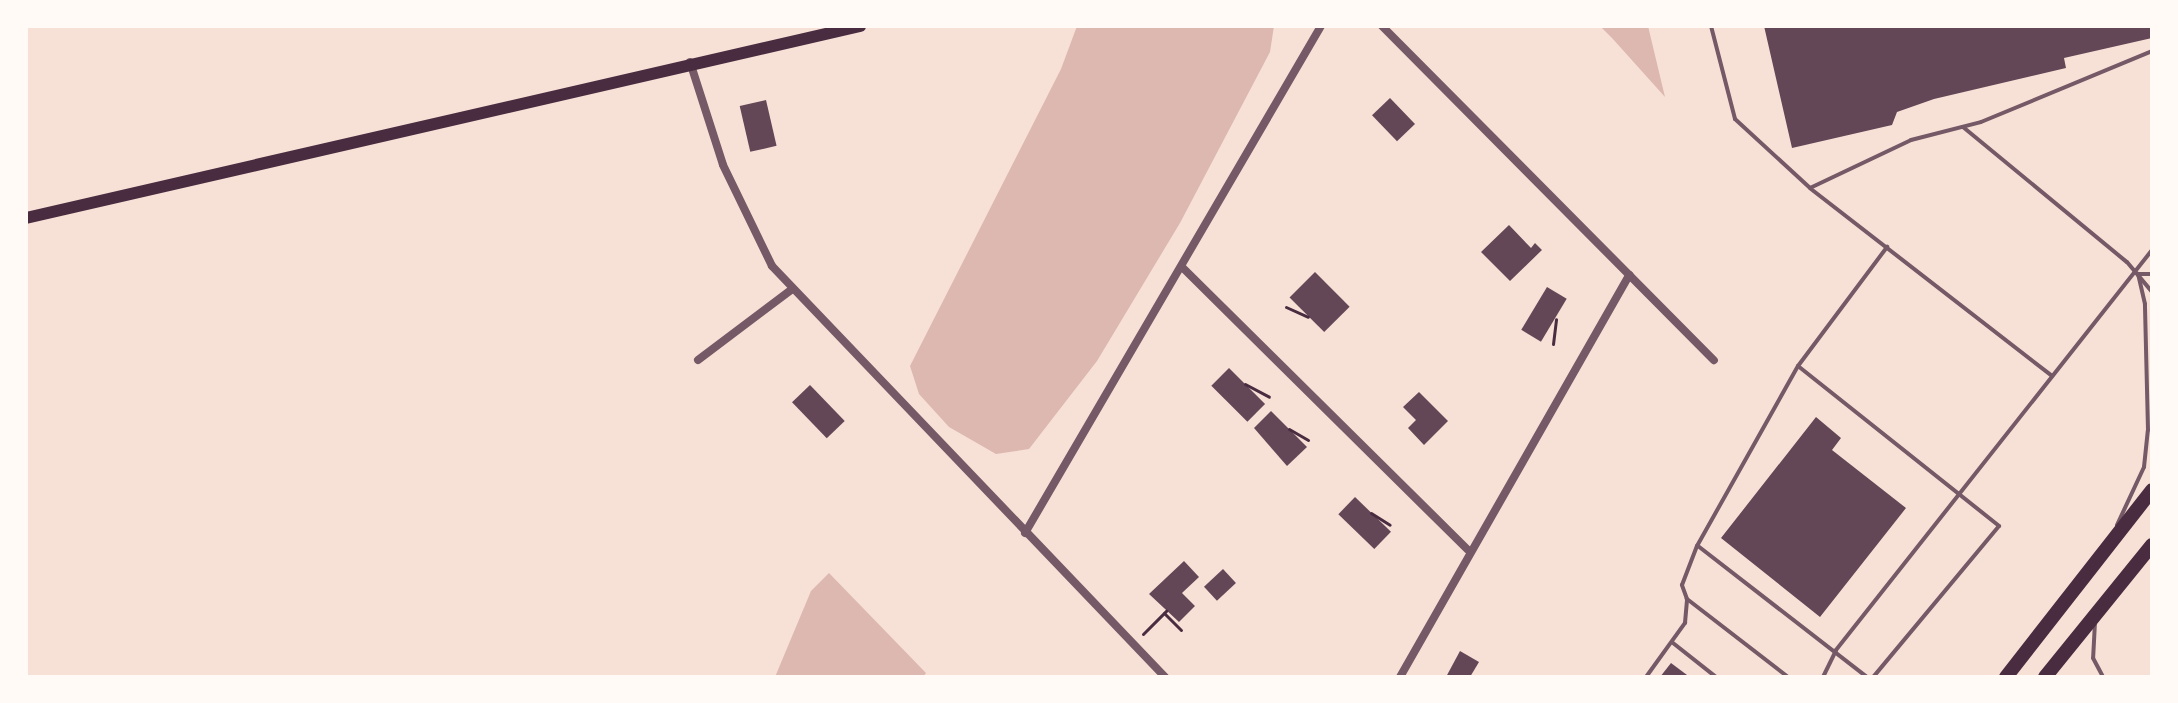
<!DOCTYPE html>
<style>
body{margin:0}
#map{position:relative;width:2178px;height:703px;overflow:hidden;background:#f7e1d7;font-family:"IBM Plex Serif",serif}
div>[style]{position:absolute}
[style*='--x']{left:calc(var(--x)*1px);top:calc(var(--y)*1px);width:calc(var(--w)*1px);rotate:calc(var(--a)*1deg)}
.water>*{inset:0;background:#dcb8b0}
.building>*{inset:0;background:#644757;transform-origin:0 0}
.path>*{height:3px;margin:-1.5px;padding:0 1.5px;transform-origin:1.5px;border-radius:1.5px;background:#4a2c40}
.service>*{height:4px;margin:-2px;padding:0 2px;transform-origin:2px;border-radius:2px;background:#755966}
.minor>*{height:8px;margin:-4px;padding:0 4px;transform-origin:4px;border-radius:4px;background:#755966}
.primary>*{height:12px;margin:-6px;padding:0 6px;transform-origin:6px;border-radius:6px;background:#4a2c40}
.trunk>*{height:14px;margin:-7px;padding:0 7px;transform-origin:7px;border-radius:7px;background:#4a2c40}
span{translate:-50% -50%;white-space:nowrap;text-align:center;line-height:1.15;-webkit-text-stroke:6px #fffaf5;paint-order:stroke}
.frame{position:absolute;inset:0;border:28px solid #fffaf5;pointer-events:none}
</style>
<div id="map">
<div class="water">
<div style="clip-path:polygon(1077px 26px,1274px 26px,1270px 52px,1180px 223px,1097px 361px,1029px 449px,996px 454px,949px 427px,919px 394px,910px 366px,1061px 69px)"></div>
<div style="clip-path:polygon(1600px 26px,1648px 26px,1665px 97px,1612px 38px)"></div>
<div style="clip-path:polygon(829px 573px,926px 673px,923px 677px,775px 677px,811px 591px)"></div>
</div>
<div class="building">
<div style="clip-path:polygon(1764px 26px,2152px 26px,2152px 38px,2064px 58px,2066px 68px,1934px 99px,1897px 112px,1892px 125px,1792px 148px)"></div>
<div style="left:1390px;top:98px;width:36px;height:25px;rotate:46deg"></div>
<div style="left:766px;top:100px;width:47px;height:27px;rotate:77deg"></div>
<div style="clip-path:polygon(1509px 225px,1531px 248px,1535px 243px,1542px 250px,1510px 281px,1481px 252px)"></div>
<div style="left:1315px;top:272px;width:49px;height:36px;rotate:45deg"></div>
<div style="left:1547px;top:287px;width:23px;height:50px;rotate:31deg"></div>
<div style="left:1229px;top:368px;width:51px;height:25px;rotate:45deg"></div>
<div style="left:810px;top:385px;width:50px;height:25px;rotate:46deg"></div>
<div style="clip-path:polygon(1419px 392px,1448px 421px,1424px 445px,1408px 428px,1416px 420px,1403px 407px)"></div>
<div style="clip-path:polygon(1271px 411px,1307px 447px,1287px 466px,1254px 428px)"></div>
<div style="clip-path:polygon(1816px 417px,1841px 438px,1832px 450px,1906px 508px,1820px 617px,1721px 538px)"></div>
<div style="left:1355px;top:497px;width:50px;height:24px;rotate:44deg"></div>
<div style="clip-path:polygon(1184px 561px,1199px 577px,1182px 593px,1195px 606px,1179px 622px,1149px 594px)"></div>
<div style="left:1223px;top:569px;width:19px;height:26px;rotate:47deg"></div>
<div style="clip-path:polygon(1460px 651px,1479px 662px,1470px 677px,1446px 677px)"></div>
<div style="clip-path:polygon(1671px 663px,1687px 675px,1686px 677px,1660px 677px)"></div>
</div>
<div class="path">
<div style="--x:1286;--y:307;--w:24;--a:24"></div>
<div style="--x:1553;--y:344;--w:25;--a:-83"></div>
<div style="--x:1245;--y:384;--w:27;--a:28"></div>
<div style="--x:1289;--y:429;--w:22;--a:30"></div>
<div style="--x:1371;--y:513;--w:22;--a:32"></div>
<div style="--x:1164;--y:613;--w:24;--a:45"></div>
<div style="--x:1143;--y:634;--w:33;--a:-45"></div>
</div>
<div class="service">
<div style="--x:1711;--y:26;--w:96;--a:75.5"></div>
<div style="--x:1735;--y:119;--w:102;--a:42.6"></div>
<div style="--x:1810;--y:188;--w:112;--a:-25.4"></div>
<div style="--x:1911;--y:140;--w:72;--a:-14.4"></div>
<div style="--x:1981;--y:122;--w:185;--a:-22.5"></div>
<div style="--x:1963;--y:127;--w:212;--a:39.5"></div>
<div style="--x:2127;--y:262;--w:39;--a:50"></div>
<div style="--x:1811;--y:189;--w:305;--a:37.8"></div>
<div style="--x:2138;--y:274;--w:14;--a:0"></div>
<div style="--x:1798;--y:366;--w:257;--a:38.5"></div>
<div style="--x:1999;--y:526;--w:197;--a:129.8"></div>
<div style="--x:2117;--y:525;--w:64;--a:-65"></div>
<div style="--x:2144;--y:467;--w:37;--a:-84"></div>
<div style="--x:2148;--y:430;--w:126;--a:-91.4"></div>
<div style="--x:2145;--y:304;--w:31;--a:-103"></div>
<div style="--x:1698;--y:546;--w:214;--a:37.8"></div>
<div style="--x:2095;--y:622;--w:36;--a:93"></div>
<div style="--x:2093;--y:658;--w:21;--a:62"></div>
<div style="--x:1673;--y:643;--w:55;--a:38.3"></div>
<div style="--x:1646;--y:677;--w:67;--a:-54.2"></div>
<div style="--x:1685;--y:623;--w:23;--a:-85"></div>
<div style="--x:1788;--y:677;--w:128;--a:-142.3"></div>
<div style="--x:1687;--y:599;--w:15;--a:-110"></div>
<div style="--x:1682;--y:585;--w:42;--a:-69"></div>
<div style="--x:1697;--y:546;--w:206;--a:-60.7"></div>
<div style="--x:1798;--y:366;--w:149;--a:-53.2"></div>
<div style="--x:1823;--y:677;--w:30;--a:-64"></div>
<div style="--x:1836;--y:650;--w:510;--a:-51.69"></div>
</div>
<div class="minor">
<div style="--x:1382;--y:26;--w:471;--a:45.2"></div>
<div style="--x:690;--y:62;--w:108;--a:72.2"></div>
<div style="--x:723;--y:165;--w:112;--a:64.1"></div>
<div style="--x:772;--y:266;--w:569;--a:46.28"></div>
<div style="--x:1182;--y:267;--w:402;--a:44.7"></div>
<div style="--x:698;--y:360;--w:116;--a:-37"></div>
<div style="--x:1025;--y:533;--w:587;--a:-59.72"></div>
<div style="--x:1400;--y:677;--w:463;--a:-60.3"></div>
</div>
<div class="primary">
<div style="--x:26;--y:218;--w:856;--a:-12.96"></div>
</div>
<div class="trunk">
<div style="--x:2006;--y:677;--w:237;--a:-52"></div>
<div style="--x:2045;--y:677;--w:170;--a:-51"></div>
</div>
<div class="frame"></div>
</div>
